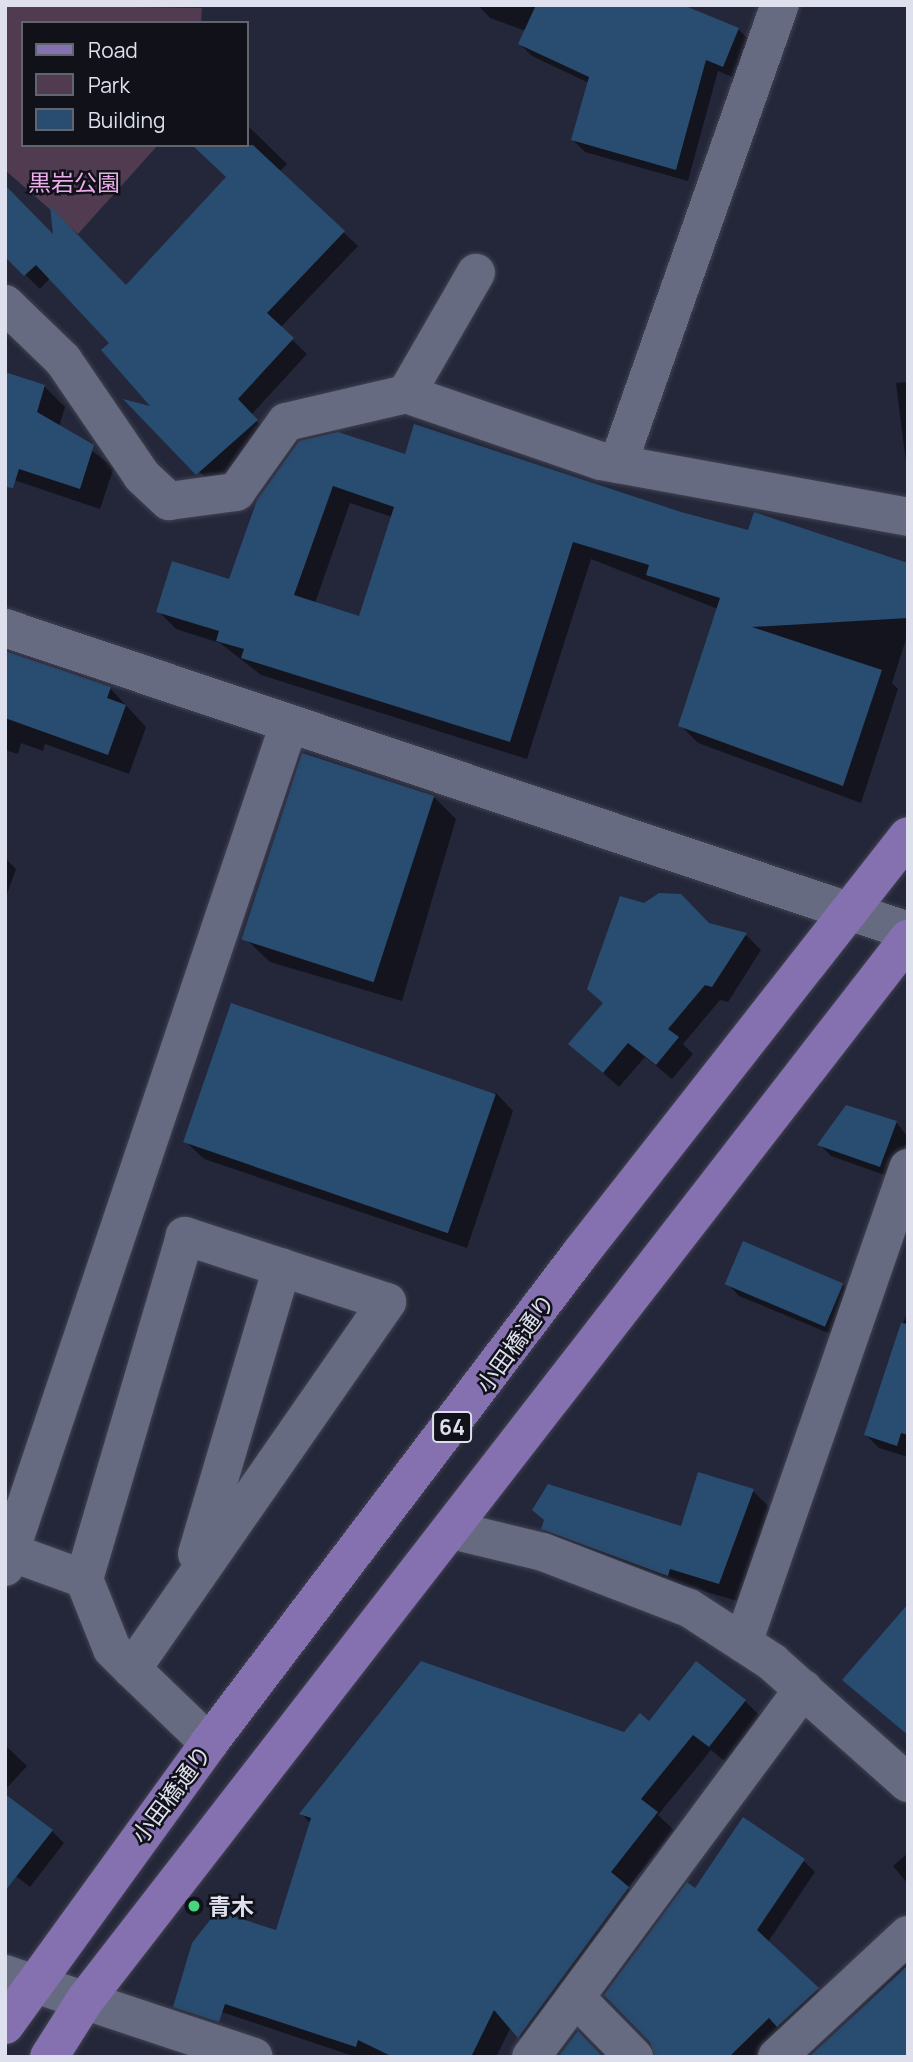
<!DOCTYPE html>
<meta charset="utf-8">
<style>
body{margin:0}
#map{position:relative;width:913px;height:2062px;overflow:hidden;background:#242739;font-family:Manrope,"Noto Sans JP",sans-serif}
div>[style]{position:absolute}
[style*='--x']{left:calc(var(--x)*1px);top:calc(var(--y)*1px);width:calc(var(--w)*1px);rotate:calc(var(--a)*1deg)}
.green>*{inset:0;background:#513b50}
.shadow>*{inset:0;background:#0007}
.building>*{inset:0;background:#294c71;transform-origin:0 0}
.roads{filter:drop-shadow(0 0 2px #404251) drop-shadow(0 0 2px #404251)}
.minor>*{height:38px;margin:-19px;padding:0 19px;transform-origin:19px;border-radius:19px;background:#676b81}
.major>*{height:38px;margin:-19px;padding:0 19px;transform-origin:19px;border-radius:19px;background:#8671b0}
.dots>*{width:19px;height:19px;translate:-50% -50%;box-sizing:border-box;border:4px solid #101119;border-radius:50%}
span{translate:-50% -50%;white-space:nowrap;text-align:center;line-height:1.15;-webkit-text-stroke:5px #101119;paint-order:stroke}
.shield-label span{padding:2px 5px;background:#101119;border:2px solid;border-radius:5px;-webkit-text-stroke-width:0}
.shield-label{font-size:21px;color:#dee1ed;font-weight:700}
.park-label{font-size:23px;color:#ebaeea}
.street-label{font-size:23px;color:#dee1ed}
.poi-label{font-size:23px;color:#dee1ed;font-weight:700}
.left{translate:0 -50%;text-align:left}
.frame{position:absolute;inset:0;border:7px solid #dee1ed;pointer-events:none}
.legend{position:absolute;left:21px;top:21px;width:228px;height:126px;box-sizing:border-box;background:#101119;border:2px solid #62646e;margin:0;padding:9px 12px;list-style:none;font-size:21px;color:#dee1ed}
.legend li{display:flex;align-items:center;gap:14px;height:35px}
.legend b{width:35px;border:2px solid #62646e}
</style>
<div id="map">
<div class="green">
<div style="clip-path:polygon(5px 5px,202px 8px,201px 23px,23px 23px,23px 145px,158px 145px,78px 234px,5px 170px)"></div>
</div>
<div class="shadow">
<div style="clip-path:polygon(478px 5px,679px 5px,738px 29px,750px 41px,735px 78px,718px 71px,688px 181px,585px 152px,573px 140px,589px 83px,532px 56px,520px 44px,526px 31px,490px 18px)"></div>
<div style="clip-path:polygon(247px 125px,287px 164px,279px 172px,358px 246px,280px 328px,307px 354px,251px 415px,271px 436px,216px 488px,129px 402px,156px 410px,112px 343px,50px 278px,40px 289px,5px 255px,55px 238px,126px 287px,228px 177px,247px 145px)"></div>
<div style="clip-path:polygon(908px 382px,908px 478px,896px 383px)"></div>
<div style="clip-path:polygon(44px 386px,65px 407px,59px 427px,114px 467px,100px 509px,5px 477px)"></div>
<div style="clip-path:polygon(evenodd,406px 457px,908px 602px,908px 633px,892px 683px,898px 689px,861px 803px,698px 743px,680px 725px,718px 609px,591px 559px,527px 759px,261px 675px,220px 643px,176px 629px,158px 611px,230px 581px,259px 501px,406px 457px,350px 503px,392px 517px,360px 618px,315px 603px,350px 503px)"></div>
<div style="clip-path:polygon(5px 651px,110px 688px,146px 727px,129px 774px,45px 744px,43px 751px,21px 743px,18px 754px,5px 750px)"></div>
<div style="clip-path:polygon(434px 797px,456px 819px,402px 1001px,270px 962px,248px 941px)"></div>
<div style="clip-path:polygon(5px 858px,16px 869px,5px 900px)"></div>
<div style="clip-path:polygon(709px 925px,746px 935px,761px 950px,728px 1002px,720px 1000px,683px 1044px,693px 1054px,672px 1079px,645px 1057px,619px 1087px,570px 1044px)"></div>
<div style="clip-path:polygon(496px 1093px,513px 1111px,467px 1248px,204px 1159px,186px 1142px)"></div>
<div style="clip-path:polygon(896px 1122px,908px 1137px,893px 1178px,831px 1156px,819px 1144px)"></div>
<div style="clip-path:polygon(727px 1283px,843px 1284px,855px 1297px,838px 1337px,739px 1296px)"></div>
<div style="clip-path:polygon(908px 1309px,908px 1457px,879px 1448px,866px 1435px)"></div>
<div style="clip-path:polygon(753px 1491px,771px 1509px,737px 1601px,687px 1586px,685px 1593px,561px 1546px,543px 1529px,682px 1528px)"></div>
<div style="clip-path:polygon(745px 1701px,762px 1718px,727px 1763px,711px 1750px,658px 1815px,674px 1830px,628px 1888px,645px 1905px,536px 2053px,511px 2027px,496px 2057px,356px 2057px,198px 2004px,277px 1932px,311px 1824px,302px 1814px)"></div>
<div style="clip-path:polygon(5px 1745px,27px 1766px,5px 1790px)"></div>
<div style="clip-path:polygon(52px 1831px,64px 1843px,30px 1887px,5px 1868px)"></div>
<div style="clip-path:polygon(908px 1853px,908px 1884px,893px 1866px)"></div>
<div style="clip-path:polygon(803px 1860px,815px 1872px,768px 1942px,829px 2001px,773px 2057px,680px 2057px,695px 1890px)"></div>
<div style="clip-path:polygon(908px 1962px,908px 2057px,811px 2057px)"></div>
</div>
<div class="building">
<div style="clip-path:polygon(536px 5px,683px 5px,739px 28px,723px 67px,706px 60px,676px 170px,571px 140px,589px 77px,518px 44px)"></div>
<div style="clip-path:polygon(192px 145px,253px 145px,345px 231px,267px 313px,294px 338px,238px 399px,258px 420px,196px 475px,123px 399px,150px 406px,101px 350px,109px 343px,36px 265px,24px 276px,5px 257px,5px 185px,53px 234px,50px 206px,126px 285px,226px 177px)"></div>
<div style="clip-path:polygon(5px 372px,45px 385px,37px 412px,94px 445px,80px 489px,19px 469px,13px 488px,5px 487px)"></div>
<div style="clip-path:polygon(evenodd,414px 424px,681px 512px,748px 530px,754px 512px,908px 563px,908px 618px,752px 627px,882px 670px,843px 786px,678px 726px,720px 598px,646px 575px,649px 565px,573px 542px,510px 742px,241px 658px,244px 649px,216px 641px,219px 631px,156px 612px,172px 561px,229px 579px,257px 500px,299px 441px,338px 432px,405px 454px,414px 424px,333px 486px,394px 507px,359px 616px,294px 595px,333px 486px)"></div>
<div style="clip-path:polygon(5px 651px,111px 687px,107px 698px,126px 705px,108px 755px,5px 718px)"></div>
<div style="left:302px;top:753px;width:139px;height:196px;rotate:18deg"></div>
<div style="clip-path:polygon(659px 893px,681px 894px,709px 923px,747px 933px,712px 987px,705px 985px,668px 1029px,679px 1037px,656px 1065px,628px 1043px,603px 1073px,568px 1044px,603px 1003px,587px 989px,620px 896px,644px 903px)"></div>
<div style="left:231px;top:1003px;width:280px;height:147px;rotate:19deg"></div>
<div style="clip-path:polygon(846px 1105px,897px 1121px,880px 1167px,817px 1145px)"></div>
<div style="left:743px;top:1241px;width:109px;height:47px;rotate:23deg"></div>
<div style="clip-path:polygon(901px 1323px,908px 1324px,908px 1435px,901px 1433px,897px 1446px,864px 1435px)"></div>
<div style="clip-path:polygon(698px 1472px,754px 1489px,719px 1584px,670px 1569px,668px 1576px,541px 1529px,544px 1520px,532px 1510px,548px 1484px,681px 1526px)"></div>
<div style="clip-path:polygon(908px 1604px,908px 1735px,842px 1680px)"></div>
<div style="clip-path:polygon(421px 1661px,624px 1732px,640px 1713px,649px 1721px,696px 1661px,746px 1700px,709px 1747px,693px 1735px,641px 1799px,658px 1812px,611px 1872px,629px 1887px,518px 2038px,494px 2010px,471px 2057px,393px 2057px,358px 2040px,356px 2047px,225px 2004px,219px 2022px,173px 2007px,192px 1943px,217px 1911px,276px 1930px,311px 1818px,299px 1814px)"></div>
<div style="clip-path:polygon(5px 1794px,53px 1830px,5px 1891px)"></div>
<div style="clip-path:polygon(743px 1817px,805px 1859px,757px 1930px,819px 1988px,777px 2027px,769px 2018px,729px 2057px,655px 2057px,650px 2042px,604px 1995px,687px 1882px,695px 1888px)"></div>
<div style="clip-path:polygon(908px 1965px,908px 2057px,809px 2057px)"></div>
<div style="clip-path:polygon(578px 2031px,603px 2057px,558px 2057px)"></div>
</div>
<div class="roads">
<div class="minor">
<div style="--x:5;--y:304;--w:81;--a:44"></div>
<div style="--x:63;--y:360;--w:140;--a:55.7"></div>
<div style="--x:142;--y:476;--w:37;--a:43"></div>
<div style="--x:169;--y:501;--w:68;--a:-7.7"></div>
<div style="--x:236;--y:492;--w:86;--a:-54.5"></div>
<div style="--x:286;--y:422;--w:123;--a:-13.1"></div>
<div style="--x:406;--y:394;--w:206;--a:19"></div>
<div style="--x:601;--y:461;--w:312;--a:10.3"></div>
<div style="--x:406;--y:394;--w:140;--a:-60"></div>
<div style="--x:618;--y:464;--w:487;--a:-70.6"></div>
<div style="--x:5;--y:628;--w:952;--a:18.55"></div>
<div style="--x:452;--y:1530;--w:94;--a:13.6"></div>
<div style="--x:543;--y:1552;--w:156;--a:21"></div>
<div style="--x:689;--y:1608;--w:99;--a:33"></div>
<div style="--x:772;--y:1662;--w:182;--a:41.7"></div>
<div style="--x:10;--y:1552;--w:79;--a:20"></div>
<div style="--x:197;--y:1554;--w:299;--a:-73.5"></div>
<div style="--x:5;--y:1567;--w:890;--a:-71.38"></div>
<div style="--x:743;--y:1643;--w:503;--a:-70.84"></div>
<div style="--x:132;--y:1669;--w:447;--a:-55.2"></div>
<div style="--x:387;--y:1302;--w:213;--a:-161.9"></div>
<div style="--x:185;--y:1236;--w:358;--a:106.4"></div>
<div style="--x:84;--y:1579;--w:75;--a:68.2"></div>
<div style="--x:112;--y:1649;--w:28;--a:45"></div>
<div style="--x:132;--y:1669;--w:107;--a:43.9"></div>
<div style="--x:5;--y:1974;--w:262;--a:18.4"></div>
<div style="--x:576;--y:1998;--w:83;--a:45.5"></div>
<div style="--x:531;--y:2057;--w:458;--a:-53.5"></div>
<div style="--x:777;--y:2057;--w:179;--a:-43"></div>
</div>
<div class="major">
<div style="--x:5;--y:2025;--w:348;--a:-54.1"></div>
<div style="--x:209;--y:1743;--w:614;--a:-52.81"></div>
<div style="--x:580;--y:1254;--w:531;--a:-51.88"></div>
<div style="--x:49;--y:2057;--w:67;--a:-57.7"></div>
<div style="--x:85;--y:2000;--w:1343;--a:-52.2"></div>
</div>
</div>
<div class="dots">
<div style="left:194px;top:1906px;background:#44d77b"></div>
</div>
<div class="shield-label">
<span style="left:452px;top:1427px">64</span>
</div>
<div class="park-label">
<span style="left:74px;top:182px">黒岩公園</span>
</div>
<div class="street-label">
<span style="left:515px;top:1343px;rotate:-54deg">小田橋通り</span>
<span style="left:171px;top:1794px;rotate:-53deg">小田橋通り</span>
</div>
<div class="poi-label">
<span class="left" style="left:208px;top:1906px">青木</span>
</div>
<div class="frame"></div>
<ul class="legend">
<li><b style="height:9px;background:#8671b0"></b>Road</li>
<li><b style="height:19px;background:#513b50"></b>Park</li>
<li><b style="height:19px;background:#294c71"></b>Building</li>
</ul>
</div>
